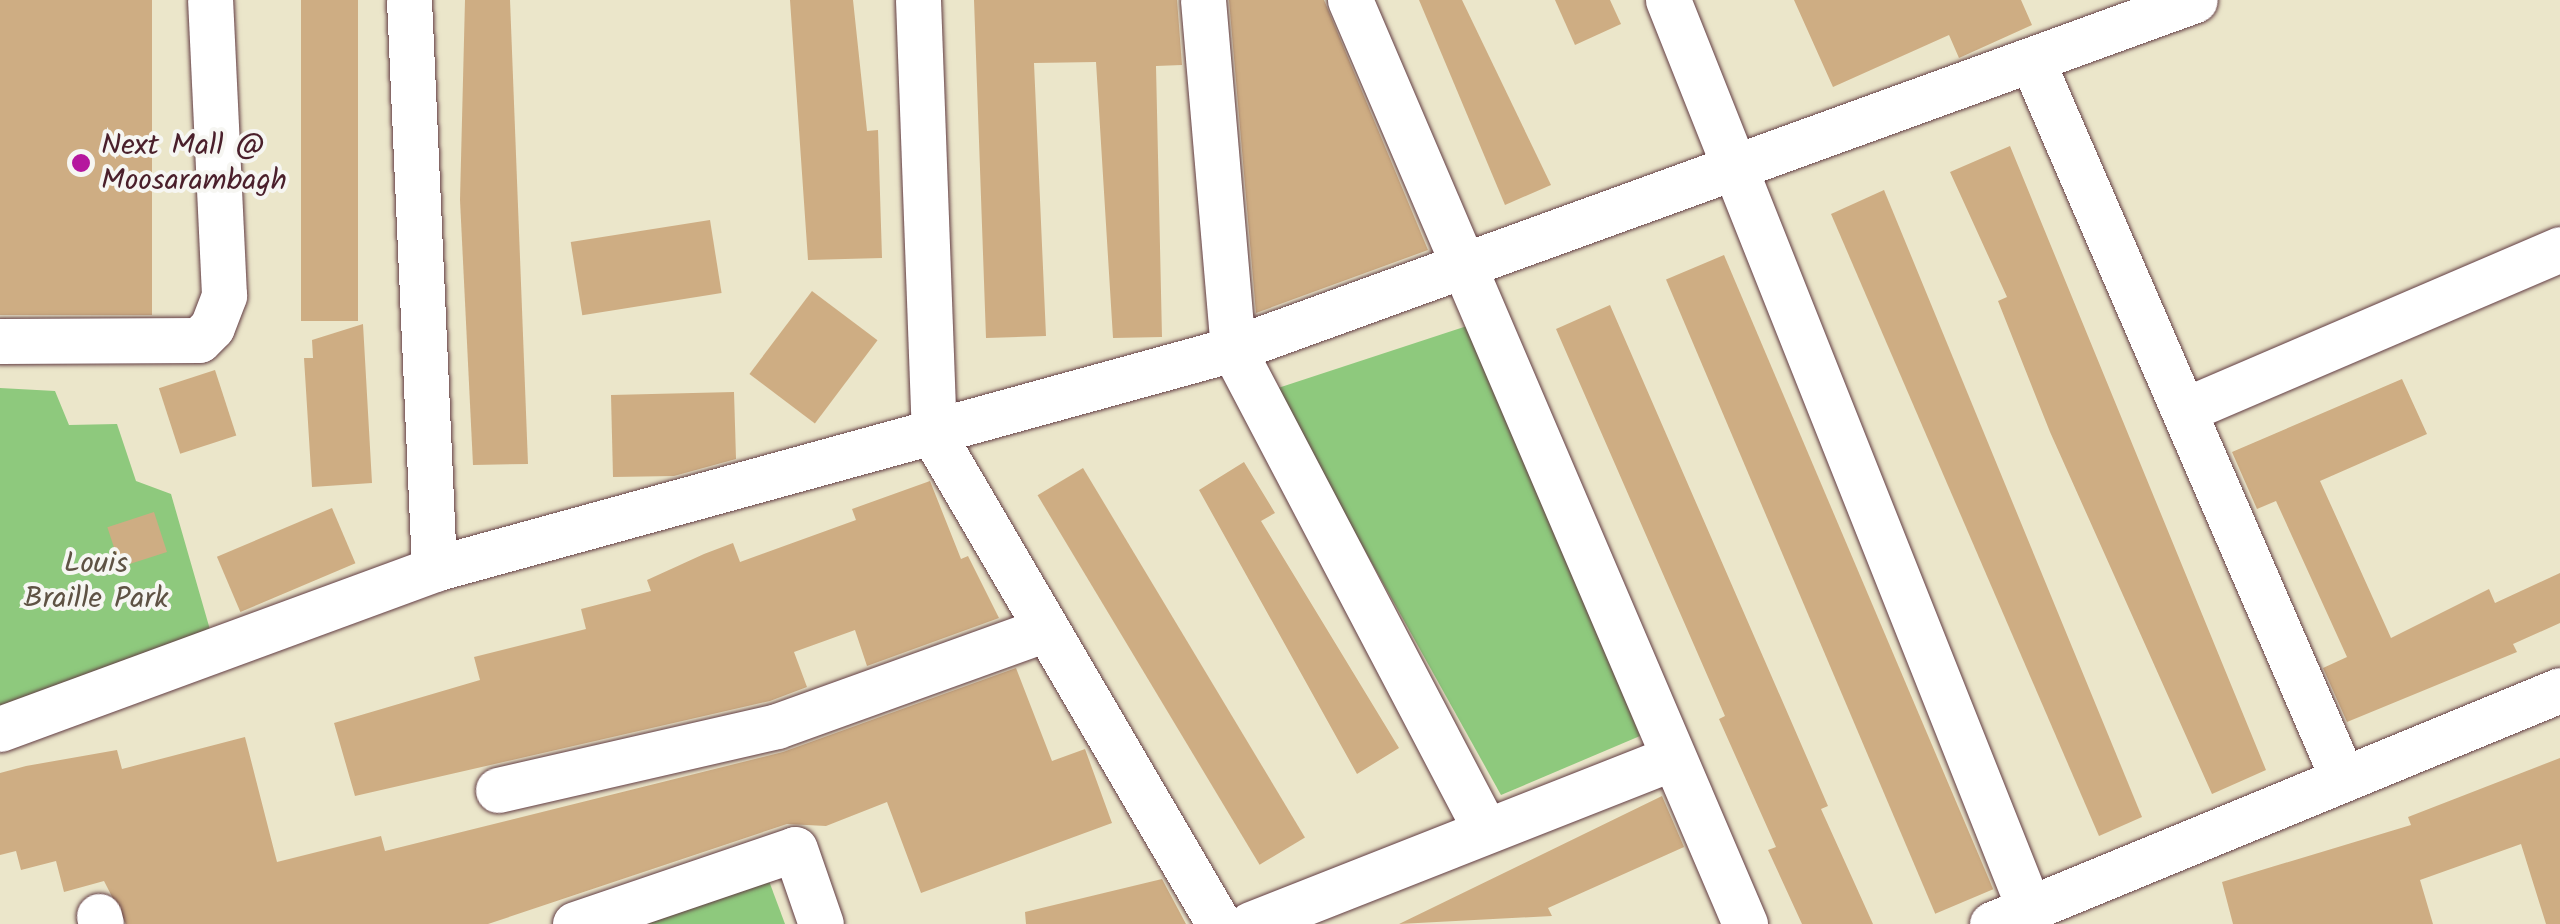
<!DOCTYPE html>
<style>
body{margin:0}
#map{position:relative;width:2560px;height:924px;overflow:hidden;background:#ebe6ca;font-family:Kalam,sans-serif}
div>[style]{position:absolute}
[style*='--x']{left:calc(var(--x)*1px);top:calc(var(--y)*1px);width:calc(var(--w)*1px);rotate:calc(var(--a)*1deg)}
.green>*{inset:0;background:#8ec97d}
.building>*{inset:0;background:#cead83;transform-origin:0 0}
.roads{filter:drop-shadow(0 0 2px #623d43) drop-shadow(0 0 2px #623d43)}
.minor>*{height:45px;margin:-22.5px;padding:0 22.5px;transform-origin:22.5px;border-radius:22.5px;background:#fff}
.dots>*{width:28px;height:28px;translate:-50% -50%;box-sizing:border-box;border:5px solid #f6f6f2;border-radius:50%}
span{translate:-50% -50%;white-space:nowrap;text-align:center;line-height:1.15;-webkit-text-stroke:8px #f6f6f2;paint-order:stroke}
.poi-label{font-size:30px;color:#4a1f2b}
.left{translate:0 -50%;text-align:left}
.park-label{font-size:30px;color:#5e5244}
</style>
<div id="map">
<div class="green">
<div style="clip-path:polygon(1470px 325px,1640px 736px,1501px 795px,1275px 389px)"></div>
<div style="clip-path:polygon(0 388px,55px 391px,69px 425px,117px 424px,136px 481px,171px 494px,215px 647px,0 716px)"></div>
<div style="clip-path:polygon(769px 881px,785px 924px,646px 924px)"></div>
</div>
<div class="building">
<div style="left:0;top:0;width:152px;height:315px"></div>
<div style="left:301px;top:0;width:57px;height:321px"></div>
<div style="clip-path:polygon(465px 0,510px 0,528px 464px,473px 465px,460px 200px)"></div>
<div style="clip-path:polygon(790px 0,853px 0,867px 131px,878px 130px,882px 258px,808px 260px)"></div>
<div style="clip-path:polygon(974px 0,1177px 0,1182px 65px,1156px 66px,1162px 337px,1113px 338px,1096px 62px,1034px 63px,1046px 336px,986px 338px)"></div>
<div style="clip-path:polygon(1229px 0,1324px 0,1428px 250px,1256px 313px)"></div>
<div style="clip-path:polygon(1419px 0,1462px 0,1551px 185px,1505px 205px)"></div>
<div style="clip-path:polygon(1555px 0,1610px 0,1621px 24px,1575px 45px)"></div>
<div style="clip-path:polygon(1794px 0,2021px 0,2032px 25px,1959px 58px,1949px 35px,1833px 87px)"></div>
<div style="clip-path:polygon(2010px 146px,2266px 770px,2212px 794px,2050px 432px,1998px 301px,2007px 297px,1950px 172px)"></div>
<div style="clip-path:polygon(1884px 190px,2142px 817px,2099px 836px,1831px 214px)"></div>
<div style="left:710px;top:220px;width:74px;height:141px;rotate:81deg"></div>
<div style="left:1724px;top:255px;width:689px;height:63px;rotate:67deg"></div>
<div style="left:812px;top:291px;width:82px;height:104px;rotate:37deg"></div>
<div style="clip-path:polygon(1610px 305px,1828px 806px,1821px 809px,1873px 924px,1802px 924px,1768px 850px,1776px 847px,1719px 719px,1725px 716px,1556px 329px)"></div>
<div style="clip-path:polygon(363px 324px,372px 483px,312px 487px,304px 358px,313px 358px,312px 340px)"></div>
<div style="left:215px;top:370px;width:69px;height:59px;rotate:72deg"></div>
<div style="clip-path:polygon(2402px 379px,2427px 434px,2320px 481px,2391px 638px,2489px 589px,2495px 603px,2560px 573px,2560px 623px,2513px 644px,2517px 652px,2347px 722px,2323px 668px,2347px 657px,2276px 501px,2257px 509px,2232px 452px)"></div>
<div style="clip-path:polygon(734px 392px,736px 459px,674px 476px,613px 477px,611px 395px)"></div>
<div style="clip-path:polygon(1244px 462px,1275px 513px,1261px 521px,1399px 748px,1357px 774px,1199px 490px)"></div>
<div style="left:1083px;top:468px;width:431px;height:53px;rotate:59deg"></div>
<div style="clip-path:polygon(930px 481px,961px 559px,968px 556px,999px 618px,867px 666px,855px 630px,794px 652px,807px 687px,770px 701px,355px 796px,334px 723px,480px 680px,474px 657px,586px 629px,581px 609px,651px 591px,647px 580px,704px 554px,733px 543px,740px 562px,856px 520px,852px 509px)"></div>
<div style="left:332px;top:508px;width:60px;height:125px;rotate:67deg"></div>
<div style="left:154px;top:512px;width:42px;height:49px;rotate:72deg"></div>
<div style="clip-path:polygon(1016px 668px,1052px 761px,1085px 749px,1112px 823px,921px 893px,887px 802px,826px 826px,787px 824px,488px 924px,126px 924px,104px 881px,64px 892px,56px 861px,21px 870px,16px 851px,0 855px,0 773px,26px 766px,117px 750px,122px 769px,245px 737px,277px 862px,381px 836px,385px 851px,783px 752px)"></div>
<div style="clip-path:polygon(2560px 758px,2560px 924px,2546px 924px,2521px 844px,2420px 880px,2433px 924px,2233px 924px,2222px 882px,2411px 825px,2408px 817px)"></div>
<div style="clip-path:polygon(1662px 796px,1684px 847px,1548px 908px,1552px 916px,1399px 924px)"></div>
<div style="clip-path:polygon(1162px 879px,1186px 924px,1026px 924px,1025px 912px)"></div>
</div>
<div class="roads">
<div class="minor">
<div style="--x:409;--y:0;--w:570;--a:87.48"></div>
<div style="--x:918;--y:0;--w:436;--a:87.9"></div>
<div style="--x:934;--y:436;--w:565;--a:59.71"></div>
<div style="--x:1203;--y:0;--w:350;--a:85.1"></div>
<div style="--x:1233;--y:349;--w:540;--a:62.3"></div>
<div style="--x:1350;--y:0;--w:1005;--a:66.85"></div>
<div style="--x:1668;--y:0;--w:977;--a:68.32"></div>
<div style="--x:2033;--y:63;--w:780;--a:66.59"></div>
<div style="--x:0;--y:341;--w:199;--a:-0.3"></div>
<div style="--x:199;--y:340;--w:18;--a:-45"></div>
<div style="--x:212;--y:327;--w:34;--a:-69"></div>
<div style="--x:224;--y:295;--w:295;--a:-92.7"></div>
<div style="--x:2187;--y:409;--w:406;--a:-23.2"></div>
<div style="--x:0;--y:729;--w:463;--a:-20.2"></div>
<div style="--x:434;--y:569;--w:829;--a:-15.39"></div>
<div style="--x:1233;--y:349;--w:1023;--a:-19.94"></div>
<div style="--x:498;--y:790;--w:286;--a:-12.9"></div>
<div style="--x:777;--y:726;--w:284;--a:-19.8"></div>
<div style="--x:99;--y:916;--w:8;--a:76"></div>
<div style="--x:575;--y:924;--w:232;--a:-18.8"></div>
<div style="--x:795;--y:849;--w:79;--a:70.9"></div>
<div style="--x:1251;--y:924;--w:448;--a:-21.5"></div>
<div style="--x:1992;--y:924;--w:614;--a:-22.39"></div>
</div>
</div>
<div class="dots">
<div style="left:81px;top:163px;background:#b5179e"></div>
</div>
<div class="poi-label">
<span class="left" style="left:101px;top:163px">Next Mall @<br>Moosarambagh</span>
</div>
<div class="park-label">
<span style="left:96px;top:581px">Louis<br>Braille Park</span>
</div>
</div>
